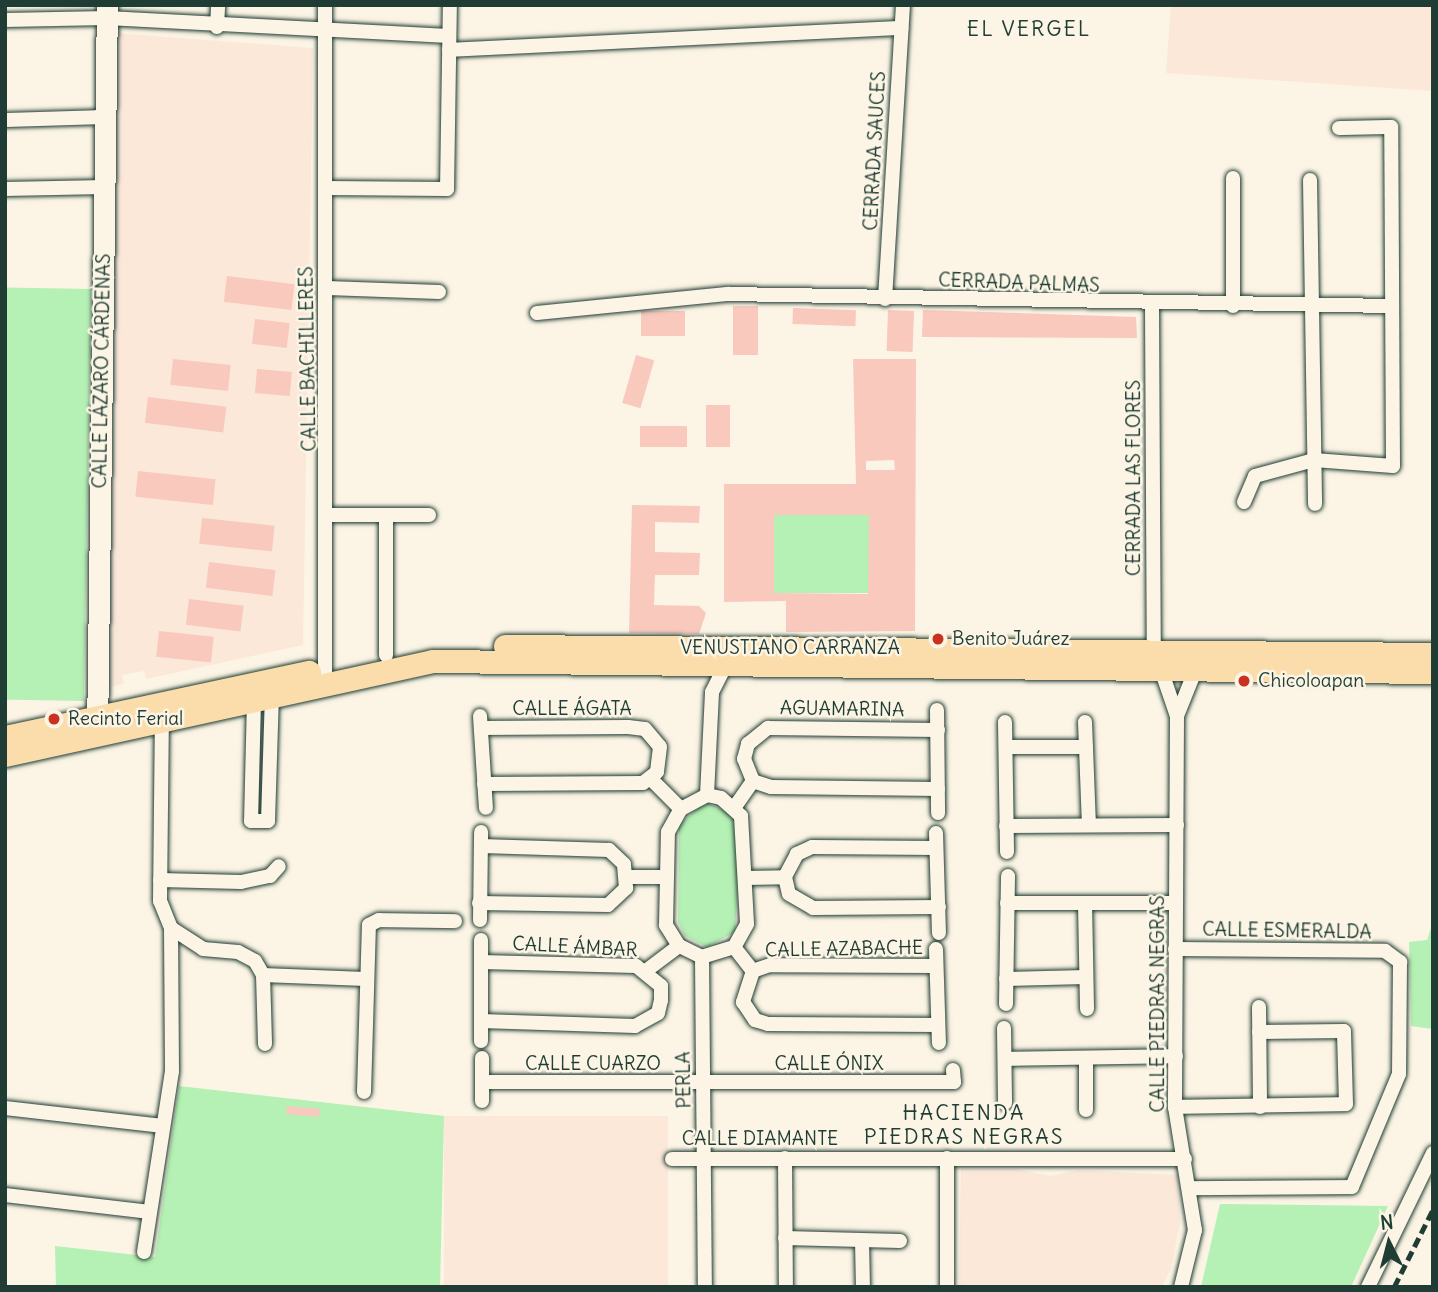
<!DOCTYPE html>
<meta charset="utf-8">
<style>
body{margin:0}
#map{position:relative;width:1438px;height:1292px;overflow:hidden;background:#fcf5e5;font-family:Delius,sans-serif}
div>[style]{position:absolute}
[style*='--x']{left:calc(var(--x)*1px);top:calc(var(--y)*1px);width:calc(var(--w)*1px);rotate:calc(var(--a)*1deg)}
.built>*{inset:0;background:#fbe8d9;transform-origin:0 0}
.green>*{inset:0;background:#b5f0b4;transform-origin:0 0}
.building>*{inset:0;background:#f8c9bc;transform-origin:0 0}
.roads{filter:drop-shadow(0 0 2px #1f3d34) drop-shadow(0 0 2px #1f3d34)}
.street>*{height:14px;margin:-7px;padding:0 7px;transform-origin:7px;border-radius:7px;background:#fcf5e5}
.secondary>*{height:21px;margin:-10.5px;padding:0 10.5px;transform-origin:10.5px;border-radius:10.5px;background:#fcf5e5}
.primary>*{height:23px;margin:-11.5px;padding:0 11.5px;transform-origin:11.5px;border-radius:11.5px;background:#faddab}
.rail>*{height:4.5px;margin-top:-2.25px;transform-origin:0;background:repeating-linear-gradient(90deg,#1f3d34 0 10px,transparent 0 15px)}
.dots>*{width:19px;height:19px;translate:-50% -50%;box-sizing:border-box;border:4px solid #fcf5e5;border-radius:50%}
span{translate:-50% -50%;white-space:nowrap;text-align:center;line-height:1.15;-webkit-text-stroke:5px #fcf5e5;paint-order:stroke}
.street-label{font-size:19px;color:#1f3d34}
.poi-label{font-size:19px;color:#1f3d34}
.left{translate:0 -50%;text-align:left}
.neighbourhood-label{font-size:21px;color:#1f3d34;letter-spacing:2px}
.frame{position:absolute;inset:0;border:7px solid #1f3d34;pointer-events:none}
.north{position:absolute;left:1354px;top:1208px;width:70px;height:70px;-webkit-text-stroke:5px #fcf5e5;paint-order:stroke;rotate:354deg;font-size:19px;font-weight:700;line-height:28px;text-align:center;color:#1f3d34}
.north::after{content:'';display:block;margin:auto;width:24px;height:32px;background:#1f3d34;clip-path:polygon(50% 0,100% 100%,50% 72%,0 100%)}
</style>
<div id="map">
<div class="built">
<div style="clip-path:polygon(1171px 5px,1433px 5px,1433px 91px,1166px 73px)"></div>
<div style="clip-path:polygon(114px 33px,313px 48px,303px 645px,146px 679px,144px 671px,122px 675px,124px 684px,104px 688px)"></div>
<div style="left:444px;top:1116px;width:224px;height:171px"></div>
<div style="clip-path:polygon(961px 1169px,1016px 1169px,1051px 1176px,1077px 1170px,1178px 1175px,1180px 1223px,1171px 1269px,1162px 1287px,959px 1287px)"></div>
</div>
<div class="green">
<div style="left:91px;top:289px;width:412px;height:86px;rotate:91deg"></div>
<div style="left:774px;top:515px;width:95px;height:78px"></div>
<div style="clip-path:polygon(705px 802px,734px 814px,741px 831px,735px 932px,707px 947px,685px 936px,678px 922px,679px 825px)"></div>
<div style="clip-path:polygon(1433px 922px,1433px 1029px,1411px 1026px,1409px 942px,1427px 940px)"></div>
<div style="clip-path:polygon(179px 1086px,444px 1116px,440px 1287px,56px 1287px,55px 1246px,155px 1257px)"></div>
<div style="clip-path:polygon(1220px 1204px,1388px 1206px,1351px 1287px,1201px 1287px)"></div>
</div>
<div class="building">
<div style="left:227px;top:276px;width:68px;height:26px;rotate:7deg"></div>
<div style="left:733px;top:306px;width:25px;height:49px"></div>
<div style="left:793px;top:308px;width:63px;height:16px;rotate:2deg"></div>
<div style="left:888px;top:310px;width:26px;height:41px;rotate:2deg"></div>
<div style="clip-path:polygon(923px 310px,1136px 317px,1137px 338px,922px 337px)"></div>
<div style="left:641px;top:311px;width:44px;height:25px"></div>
<div style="left:255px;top:319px;width:35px;height:25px;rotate:7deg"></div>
<div style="left:636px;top:355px;width:19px;height:50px;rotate:16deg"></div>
<div style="left:173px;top:359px;width:58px;height:26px;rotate:6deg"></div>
<div style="clip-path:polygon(evenodd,853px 359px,916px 359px,915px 631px,786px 632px,786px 601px,724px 602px,724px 484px,856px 484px,853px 359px,894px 460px,895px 470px,866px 470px,866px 461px,894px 460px,853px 359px,774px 515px,869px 515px,868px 594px,774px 593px,774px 515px)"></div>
<div style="left:257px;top:369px;width:35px;height:24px;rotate:5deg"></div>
<div style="left:148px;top:397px;width:79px;height:26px;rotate:7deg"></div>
<div style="left:706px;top:405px;width:24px;height:42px"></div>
<div style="left:687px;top:426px;width:21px;height:47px;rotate:90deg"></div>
<div style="left:138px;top:471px;width:78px;height:26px;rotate:6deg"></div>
<div style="clip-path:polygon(632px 505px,700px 506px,699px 523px,655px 522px,655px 552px,700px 553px,699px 575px,655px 575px,654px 605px,699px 606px,706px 613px,699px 634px,629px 633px)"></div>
<div style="left:202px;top:518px;width:73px;height:26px;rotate:6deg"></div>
<div style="left:209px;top:562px;width:67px;height:26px;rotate:7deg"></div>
<div style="left:189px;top:599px;width:55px;height:26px;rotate:7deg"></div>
<div style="left:159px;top:631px;width:55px;height:26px;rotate:6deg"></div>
<div style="left:287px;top:1106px;width:33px;height:8px;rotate:5deg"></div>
</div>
<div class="roads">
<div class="street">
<div style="--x:325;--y:5;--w:678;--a:90"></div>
<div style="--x:5;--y:20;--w:102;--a:-1.1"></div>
<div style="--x:107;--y:18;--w:342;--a:3"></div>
<div style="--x:217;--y:27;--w:22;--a:-87"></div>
<div style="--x:449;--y:50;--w:453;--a:-2.8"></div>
<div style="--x:5;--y:120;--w:101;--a:-1.7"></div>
<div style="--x:1233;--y:178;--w:128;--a:90"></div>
<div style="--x:1310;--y:180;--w:324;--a:89.1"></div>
<div style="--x:326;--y:188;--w:121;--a:0.5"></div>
<div style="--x:447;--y:189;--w:184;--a:-89.1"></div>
<div style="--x:5;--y:189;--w:100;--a:-1.1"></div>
<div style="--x:327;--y:288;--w:112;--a:2"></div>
<div style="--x:885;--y:299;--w:295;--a:-86.5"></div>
<div style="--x:1152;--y:306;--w:343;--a:89.7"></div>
<div style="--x:1154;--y:649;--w:71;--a:71.1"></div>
<div style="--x:1177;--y:716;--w:391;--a:90.3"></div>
<div style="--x:1175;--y:1107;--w:125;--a:80.8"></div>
<div style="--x:1195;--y:1230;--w:59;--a:103.8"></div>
<div style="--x:537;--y:313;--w:193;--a:-5.7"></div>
<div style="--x:729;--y:294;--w:663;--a:1.04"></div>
<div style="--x:1244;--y:502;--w:28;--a:-67"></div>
<div style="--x:1255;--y:476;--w:61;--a:-15.2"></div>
<div style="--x:1314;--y:460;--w:79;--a:4.3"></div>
<div style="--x:1393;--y:466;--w:339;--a:-90.3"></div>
<div style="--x:1391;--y:127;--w:52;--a:178.9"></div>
<div style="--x:329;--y:515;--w:100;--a:0"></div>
<div style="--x:386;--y:515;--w:140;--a:90"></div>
<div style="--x:254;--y:700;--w:121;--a:91.4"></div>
<div style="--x:251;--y:821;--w:17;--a:0"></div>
<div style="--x:268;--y:821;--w:125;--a:-88.2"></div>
<div style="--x:937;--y:710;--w:103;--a:89.4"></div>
<div style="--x:480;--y:716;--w:92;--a:86.3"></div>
<div style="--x:1177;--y:716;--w:54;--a:-68.2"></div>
<div style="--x:1005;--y:722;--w:130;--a:89.1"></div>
<div style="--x:1085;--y:722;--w:103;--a:87.8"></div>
<div style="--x:481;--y:728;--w:147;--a:-0.4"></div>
<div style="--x:628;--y:727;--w:17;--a:7"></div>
<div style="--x:645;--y:729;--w:23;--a:50"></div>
<div style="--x:660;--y:747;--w:25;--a:97"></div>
<div style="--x:657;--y:772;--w:18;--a:142"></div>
<div style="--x:643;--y:783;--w:159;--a:179.6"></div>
<div style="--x:1006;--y:747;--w:80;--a:0"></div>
<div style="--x:651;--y:779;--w:42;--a:45"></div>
<div style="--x:938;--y:789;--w:167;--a:-179.3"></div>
<div style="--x:771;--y:787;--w:19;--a:-162"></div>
<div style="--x:753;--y:781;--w:24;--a:-112"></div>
<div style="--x:744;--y:759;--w:16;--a:-75"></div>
<div style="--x:748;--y:744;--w:26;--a:-39"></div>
<div style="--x:768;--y:728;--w:170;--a:0.7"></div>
<div style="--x:707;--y:795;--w:14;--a:12"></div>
<div style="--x:721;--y:798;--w:27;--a:42"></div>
<div style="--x:741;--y:816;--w:108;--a:86.8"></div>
<div style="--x:747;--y:924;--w:26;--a:119"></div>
<div style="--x:734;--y:947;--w:34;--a:163"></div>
<div style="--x:702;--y:957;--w:25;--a:-154"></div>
<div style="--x:679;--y:946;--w:25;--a:-122"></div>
<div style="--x:666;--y:925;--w:93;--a:-88.8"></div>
<div style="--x:668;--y:832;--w:26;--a:-61"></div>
<div style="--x:681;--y:809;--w:30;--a:-28"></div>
<div style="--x:707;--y:795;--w:103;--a:-87.2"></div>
<div style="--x:712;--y:692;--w:36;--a:-63"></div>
<div style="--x:734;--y:808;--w:33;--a:-55"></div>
<div style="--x:1006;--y:826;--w:171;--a:-0.3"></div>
<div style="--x:936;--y:833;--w:100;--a:88.3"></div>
<div style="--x:936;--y:848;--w:124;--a:-179.5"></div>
<div style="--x:812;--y:847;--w:17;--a:155"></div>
<div style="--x:797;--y:854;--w:26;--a:118"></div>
<div style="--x:785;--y:877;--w:17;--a:77"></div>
<div style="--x:789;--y:894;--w:28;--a:30"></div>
<div style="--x:813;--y:908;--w:126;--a:-0.5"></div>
<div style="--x:626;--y:877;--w:41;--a:0"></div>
<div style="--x:746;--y:878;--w:39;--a:-1"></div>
<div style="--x:160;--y:880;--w:81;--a:1.4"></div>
<div style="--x:241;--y:882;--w:30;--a:-12"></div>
<div style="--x:270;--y:876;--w:13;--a:-48"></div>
<div style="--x:479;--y:903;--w:129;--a:0.9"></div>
<div style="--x:608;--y:905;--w:25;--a:-43"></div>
<div style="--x:626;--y:888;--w:24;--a:-95"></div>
<div style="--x:624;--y:864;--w:21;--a:-137"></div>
<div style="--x:609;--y:850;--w:128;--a:-178.2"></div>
<div style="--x:1007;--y:903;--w:169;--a:0"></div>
<div style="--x:1085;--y:903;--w:106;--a:88.9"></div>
<div style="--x:480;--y:920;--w:88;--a:-89.3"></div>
<div style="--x:171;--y:928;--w:38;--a:33"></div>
<div style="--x:203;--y:949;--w:35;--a:5"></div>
<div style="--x:238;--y:952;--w:19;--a:28"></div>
<div style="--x:255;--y:961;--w:16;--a:60"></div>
<div style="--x:263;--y:975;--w:69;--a:88.3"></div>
<div style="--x:734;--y:947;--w:31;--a:52"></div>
<div style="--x:936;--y:949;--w:94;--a:88.2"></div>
<div style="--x:1175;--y:949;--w:210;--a:0.5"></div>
<div style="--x:1385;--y:951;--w:19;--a:36"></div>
<div style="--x:1400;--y:962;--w:112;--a:90.5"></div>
<div style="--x:1399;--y:1074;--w:122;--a:112.6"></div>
<div style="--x:1352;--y:1187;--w:161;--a:179.6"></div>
<div style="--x:702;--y:957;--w:330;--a:89.5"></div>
<div style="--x:936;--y:966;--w:166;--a:-179.7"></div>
<div style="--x:770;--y:965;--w:18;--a:161"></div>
<div style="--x:753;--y:971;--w:33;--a:108"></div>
<div style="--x:743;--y:1002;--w:22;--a:56"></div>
<div style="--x:755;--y:1020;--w:14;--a:17"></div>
<div style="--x:768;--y:1024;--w:170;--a:0.3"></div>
<div style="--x:647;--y:970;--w:40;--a:-37"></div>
<div style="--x:263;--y:975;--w:102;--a:2.2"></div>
<div style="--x:1006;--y:979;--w:80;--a:-1.4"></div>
<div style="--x:1006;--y:1004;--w:128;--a:-89.1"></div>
<div style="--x:1259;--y:1007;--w:100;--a:89.4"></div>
<div style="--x:481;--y:1021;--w:154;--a:1.9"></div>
<div style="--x:635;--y:1026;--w:26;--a:-29"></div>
<div style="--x:658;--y:1013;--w:13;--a:-77"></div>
<div style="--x:661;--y:1000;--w:14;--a:-90"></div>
<div style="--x:661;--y:986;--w:32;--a:-141"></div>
<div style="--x:636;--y:966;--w:155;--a:-178.5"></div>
<div style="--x:1004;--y:1028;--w:75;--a:89.2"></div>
<div style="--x:481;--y:1041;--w:101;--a:-90"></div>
<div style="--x:1086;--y:1058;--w:52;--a:90"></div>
<div style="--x:1005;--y:1059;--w:171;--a:-1"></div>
<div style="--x:482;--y:1082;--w:472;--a:0"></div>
<div style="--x:954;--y:1082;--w:12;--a:-95"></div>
<div style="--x:364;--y:1092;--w:167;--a:-88.3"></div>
<div style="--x:369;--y:925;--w:11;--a:-27"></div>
<div style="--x:379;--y:920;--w:76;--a:0.8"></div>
<div style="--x:482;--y:1101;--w:43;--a:-90"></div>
<div style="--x:1175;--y:1107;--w:171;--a:-1"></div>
<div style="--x:1346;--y:1104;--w:73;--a:-91.6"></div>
<div style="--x:1344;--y:1031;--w:85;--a:179.3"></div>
<div style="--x:5;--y:1108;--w:159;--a:6.5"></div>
<div style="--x:785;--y:1158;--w:129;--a:89.6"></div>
<div style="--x:947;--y:1158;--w:129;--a:90"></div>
<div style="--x:672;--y:1159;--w:513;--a:0"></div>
<div style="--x:5;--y:1195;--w:146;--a:6.7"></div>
<div style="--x:785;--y:1238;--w:115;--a:1.5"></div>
<div style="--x:862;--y:1241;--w:46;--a:88.8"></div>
<div style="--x:144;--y:1252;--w:183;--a:-81.2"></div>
<div style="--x:172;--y:1071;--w:143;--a:-90.4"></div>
<div style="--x:171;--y:928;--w:29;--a:-112"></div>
<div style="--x:160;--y:901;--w:186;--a:-89.4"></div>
<div style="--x:1368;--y:1287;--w:149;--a:-64.1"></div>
</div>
<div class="secondary">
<div style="--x:97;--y:735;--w:730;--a:-89.22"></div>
</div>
<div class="primary">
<div style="--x:505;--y:646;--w:928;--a:0.49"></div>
<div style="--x:5;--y:737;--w:311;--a:-12.1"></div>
<div style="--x:5;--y:755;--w:438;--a:-12.4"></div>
<div style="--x:433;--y:661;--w:1000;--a:0.63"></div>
</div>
</div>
<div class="rail">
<div style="--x:1394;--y:1287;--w:87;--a:-63.4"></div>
</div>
<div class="dots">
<div style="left:938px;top:639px;background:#c8321e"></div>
<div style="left:1244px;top:681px;background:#c8321e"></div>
<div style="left:54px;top:719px;background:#c8321e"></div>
</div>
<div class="street-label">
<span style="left:875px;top:151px;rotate:-87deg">CERRADA SAUCES</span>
<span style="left:1019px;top:283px;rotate:2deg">CERRADA PALMAS</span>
<span style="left:308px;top:359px;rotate:-91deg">CALLE BACHILLERES</span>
<span style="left:102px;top:371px;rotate:-89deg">CALLE LÁZARO CÁRDENAS</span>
<span style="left:1134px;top:478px;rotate:-90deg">CERRADA LAS FLORES</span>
<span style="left:790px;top:648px">VENUSTIANO CARRANZA</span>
<span style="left:572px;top:709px">CALLE ÁGATA</span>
<span style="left:842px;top:709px;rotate:1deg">AGUAMARINA</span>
<span style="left:1287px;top:931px;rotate:1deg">CALLE ESMERALDA</span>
<span style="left:575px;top:947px;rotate:3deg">CALLE ÁMBAR</span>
<span style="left:844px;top:949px;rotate:-1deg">CALLE AZABACHE</span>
<span style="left:1158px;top:1004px;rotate:-90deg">CALLE PIEDRAS NEGRAS</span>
<span style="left:593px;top:1064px">CALLE CUARZO</span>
<span style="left:829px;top:1064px">CALLE ÓNIX</span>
<span style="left:684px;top:1080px;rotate:-91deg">PERLA</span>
<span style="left:760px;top:1139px">CALLE DIAMANTE</span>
</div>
<div class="poi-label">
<span class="left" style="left:952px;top:639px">Benito Juárez</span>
<span class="left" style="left:1258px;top:681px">Chicoloapan</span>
<span class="left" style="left:68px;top:719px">Recinto Ferial</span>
</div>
<div class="neighbourhood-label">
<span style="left:1029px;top:29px">EL VERGEL</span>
<span style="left:964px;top:1125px">HACIENDA<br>PIEDRAS NEGRAS</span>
</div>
<div class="frame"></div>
<div class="north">N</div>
</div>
